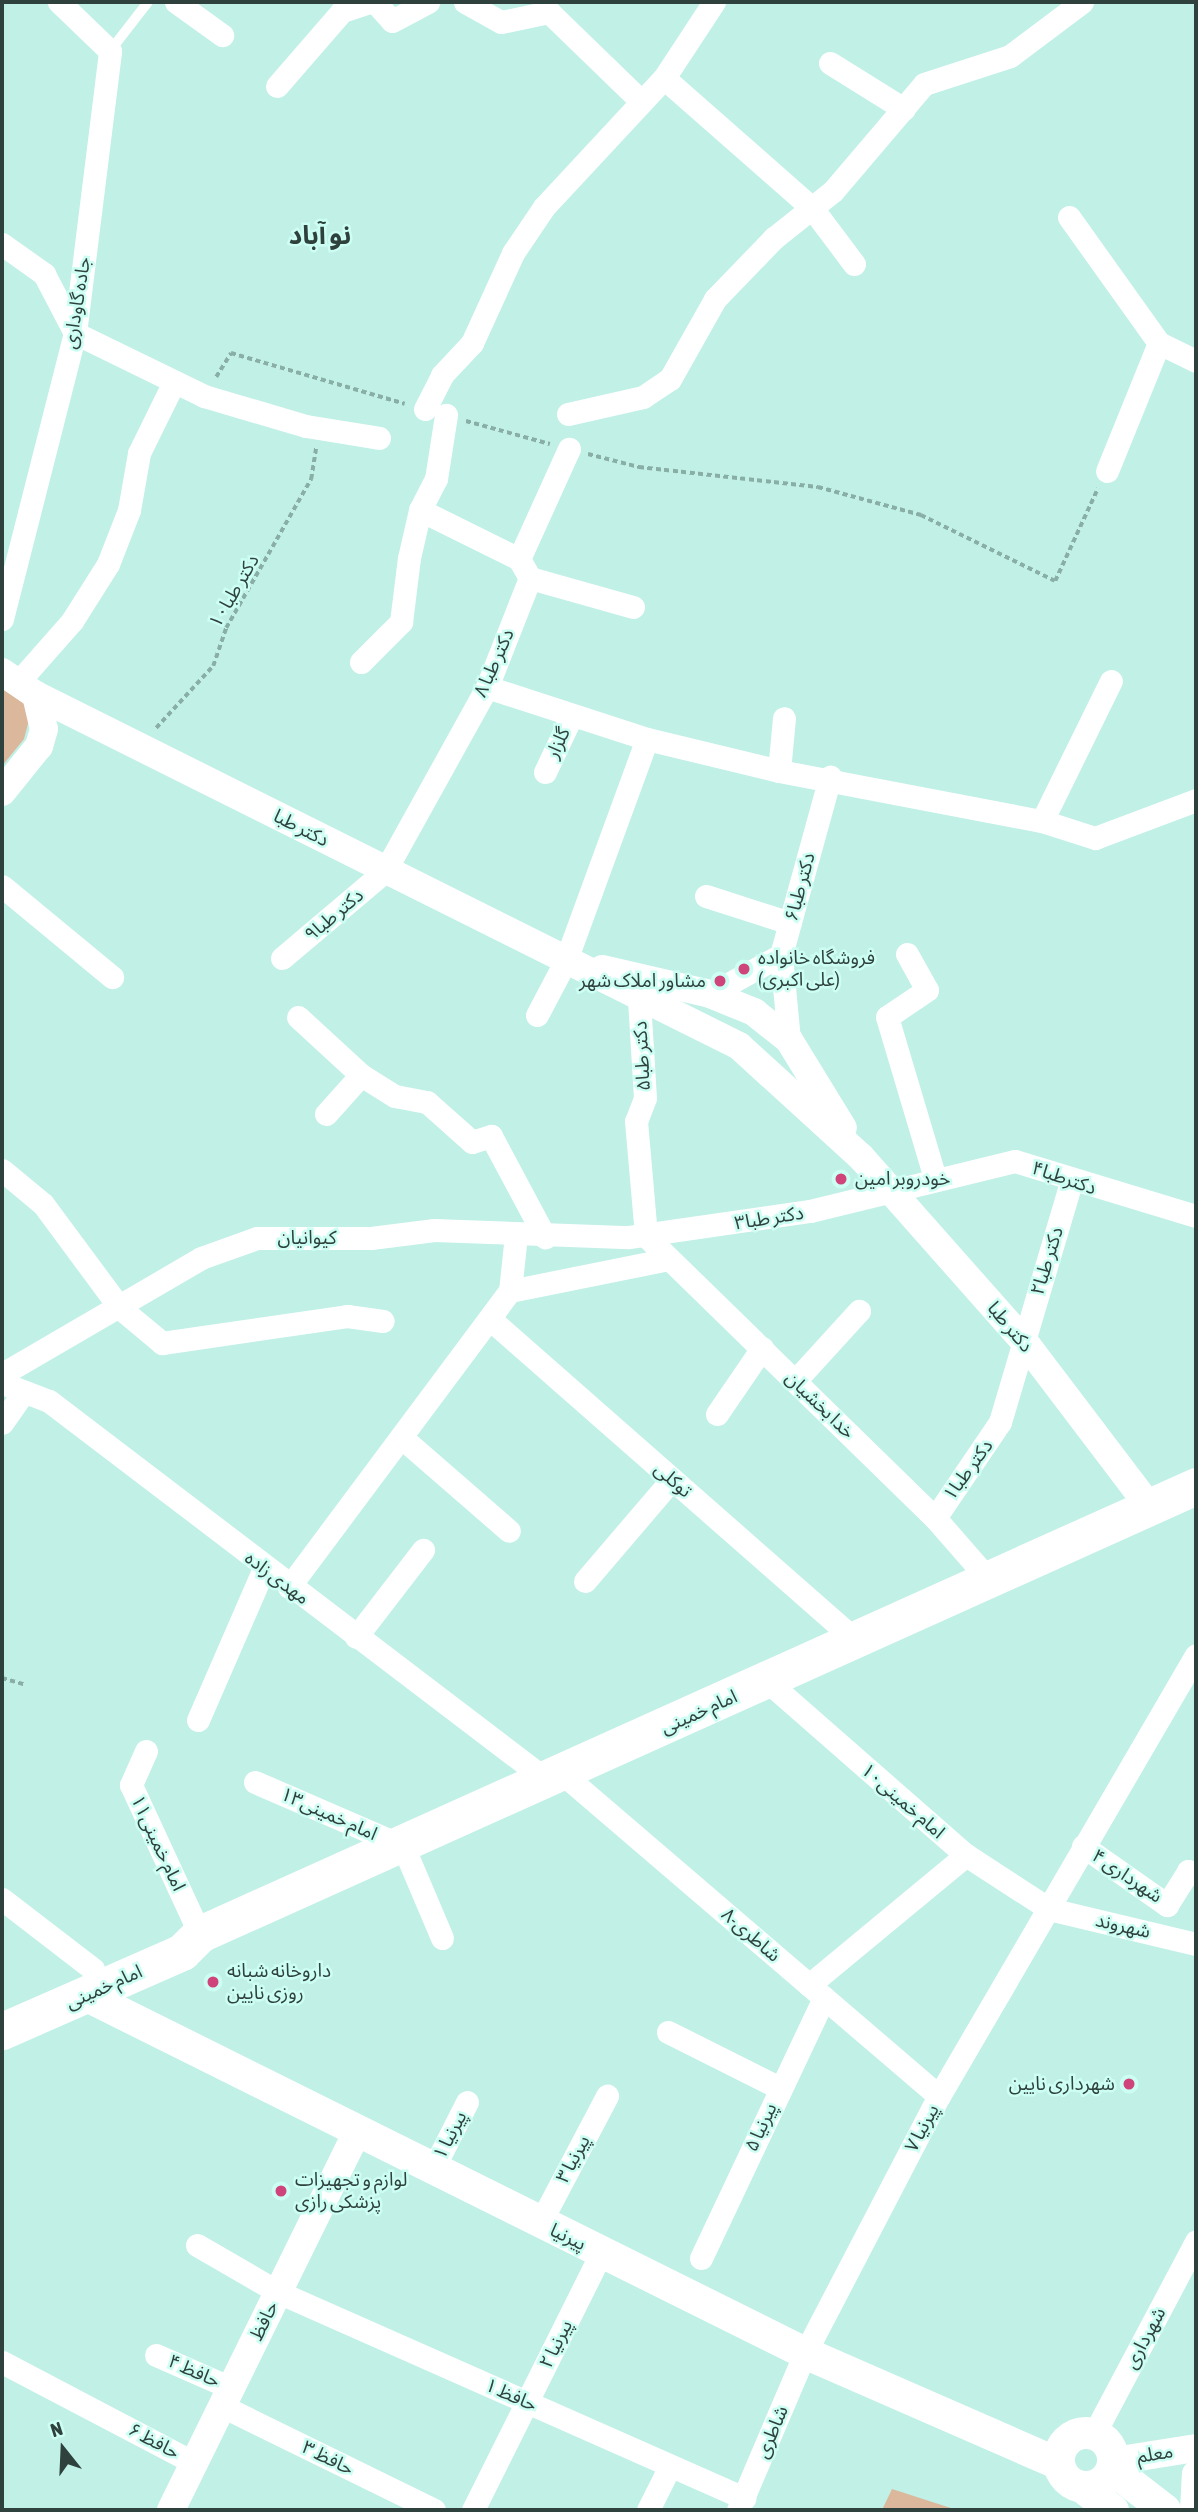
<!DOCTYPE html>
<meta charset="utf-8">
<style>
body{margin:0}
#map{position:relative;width:1198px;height:2512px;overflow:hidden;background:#c0f0e6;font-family:"Asap Condensed","Noto Sans Arabic",sans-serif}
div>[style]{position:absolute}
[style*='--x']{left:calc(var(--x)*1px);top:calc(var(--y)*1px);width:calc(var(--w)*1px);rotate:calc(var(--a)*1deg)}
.green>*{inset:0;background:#dbb79b}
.path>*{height:3.5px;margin-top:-1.75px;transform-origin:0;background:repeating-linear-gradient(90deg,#89aea6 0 5px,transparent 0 8.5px)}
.service>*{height:10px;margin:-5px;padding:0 5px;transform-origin:5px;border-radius:5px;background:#fff}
.minor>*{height:23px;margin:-11.5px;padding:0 11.5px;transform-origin:11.5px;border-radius:11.5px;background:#fff}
.tertiary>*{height:28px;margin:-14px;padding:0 14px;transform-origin:14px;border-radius:14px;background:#fff}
.secondary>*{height:32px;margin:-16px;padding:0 16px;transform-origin:16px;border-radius:16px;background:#fff}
.secondary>.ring{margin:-16px;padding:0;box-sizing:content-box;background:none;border:32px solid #fff;border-radius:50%}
.primary>*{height:37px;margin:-18.5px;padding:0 18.5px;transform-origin:18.5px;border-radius:18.5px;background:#fff}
.dots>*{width:19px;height:19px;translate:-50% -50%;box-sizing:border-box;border:4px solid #cdfef3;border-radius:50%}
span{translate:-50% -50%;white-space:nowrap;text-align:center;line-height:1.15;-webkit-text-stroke:5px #cdfef3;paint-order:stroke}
.street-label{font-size:19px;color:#2e413d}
.poi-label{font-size:19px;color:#2e413d}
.left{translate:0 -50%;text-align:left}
.right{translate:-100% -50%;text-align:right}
.district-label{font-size:26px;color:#2e413d;font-weight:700}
.frame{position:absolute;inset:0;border:4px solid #2e413d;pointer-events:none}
.north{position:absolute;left:28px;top:2414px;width:70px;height:70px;-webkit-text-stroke:5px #cdfef3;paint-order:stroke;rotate:342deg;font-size:19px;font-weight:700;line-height:28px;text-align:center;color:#2e413d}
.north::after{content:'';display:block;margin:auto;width:24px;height:32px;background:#2e413d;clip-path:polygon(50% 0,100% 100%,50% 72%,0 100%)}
</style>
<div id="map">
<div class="green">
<div style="clip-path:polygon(2px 688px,26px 705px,30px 716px,24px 739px,2px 766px)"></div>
<div style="clip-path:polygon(892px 2489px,957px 2510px,882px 2510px)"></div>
</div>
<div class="path">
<div style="--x:216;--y:377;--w:28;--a:-58"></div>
<div style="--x:231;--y:353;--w:181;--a:16.3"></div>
<div style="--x:466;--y:421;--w:87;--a:15.3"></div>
<div style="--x:588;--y:454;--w:53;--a:14.3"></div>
<div style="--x:639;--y:467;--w:180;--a:6.4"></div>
<div style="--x:818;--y:487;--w:107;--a:15.2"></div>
<div style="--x:921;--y:515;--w:149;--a:26.2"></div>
<div style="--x:1055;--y:581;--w:102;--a:-65.2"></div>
<div style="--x:156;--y:728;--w:84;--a:-47.4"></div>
<div style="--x:213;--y:666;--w:40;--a:-71.1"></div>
<div style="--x:226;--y:628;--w:172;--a:-60.3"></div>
<div style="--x:311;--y:479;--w:32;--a:-81"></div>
<div style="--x:2;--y:1678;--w:25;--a:16"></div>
</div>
<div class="service">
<div style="--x:110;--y:51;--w:62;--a:-52.2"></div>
</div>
<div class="minor">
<div style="--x:176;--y:2;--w:57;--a:35.7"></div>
<div style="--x:375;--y:2;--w:25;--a:48"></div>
<div style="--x:392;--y:21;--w:41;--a:-27.8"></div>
<div style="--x:465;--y:2;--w:41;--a:29.1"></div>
<div style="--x:501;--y:22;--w:49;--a:-11.8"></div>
<div style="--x:549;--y:12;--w:129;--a:44.1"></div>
<div style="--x:830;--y:63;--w:87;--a:31.9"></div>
<div style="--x:664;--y:78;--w:197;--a:41.3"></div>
<div style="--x:812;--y:208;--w:70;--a:53.1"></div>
<div style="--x:277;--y:86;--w:99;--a:-49.1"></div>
<div style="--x:342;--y:11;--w:28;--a:-18"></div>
<div style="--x:1069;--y:217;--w:155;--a:54.5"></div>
<div style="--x:1159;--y:343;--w:41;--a:25.9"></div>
<div style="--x:2;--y:244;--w:52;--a:35.5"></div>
<div style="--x:44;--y:274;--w:67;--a:62.3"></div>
<div style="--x:75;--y:333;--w:144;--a:26"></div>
<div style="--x:204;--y:396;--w:106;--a:16.4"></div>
<div style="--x:306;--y:426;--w:74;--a:9.3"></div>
<div style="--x:425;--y:409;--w:38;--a:-63"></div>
<div style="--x:442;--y:375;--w:44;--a:-46.8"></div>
<div style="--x:472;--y:343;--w:99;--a:-65.5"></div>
<div style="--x:513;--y:253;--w:55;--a:-56"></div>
<div style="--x:544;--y:207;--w:176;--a:-47.1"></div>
<div style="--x:664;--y:78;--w:91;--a:-56.7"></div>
<div style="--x:568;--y:414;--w:77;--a:-12.8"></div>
<div style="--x:643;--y:397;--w:32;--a:-34"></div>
<div style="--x:670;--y:379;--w:92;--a:-60.6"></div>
<div style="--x:715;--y:299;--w:85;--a:-46"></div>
<div style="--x:774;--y:238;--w:75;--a:-38.5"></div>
<div style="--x:833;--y:191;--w:140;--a:-49.6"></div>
<div style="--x:924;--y:84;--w:90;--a:-18"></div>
<div style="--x:1010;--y:56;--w:90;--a:-36.9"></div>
<div style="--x:1107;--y:471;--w:138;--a:-67.9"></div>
<div style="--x:420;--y:510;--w:110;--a:26.3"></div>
<div style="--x:530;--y:578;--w:107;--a:15.7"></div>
<div style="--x:2;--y:619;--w:295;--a:-75.7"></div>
<div style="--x:75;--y:333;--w:284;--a:-82.9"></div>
<div style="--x:110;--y:51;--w:71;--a:-136.1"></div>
<div style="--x:361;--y:662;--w:57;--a:-45"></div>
<div style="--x:401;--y:622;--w:64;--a:-82.9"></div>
<div style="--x:409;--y:558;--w:49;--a:-77.1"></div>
<div style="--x:420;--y:510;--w:35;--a:-63"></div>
<div style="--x:436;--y:479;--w:65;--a:-81.1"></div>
<div style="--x:20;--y:680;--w:79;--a:-48.6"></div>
<div style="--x:72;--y:621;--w:67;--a:-57.7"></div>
<div style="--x:108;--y:564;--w:58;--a:-68.7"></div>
<div style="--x:129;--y:510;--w:58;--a:-80"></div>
<div style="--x:139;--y:453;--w:79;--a:-63.8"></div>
<div style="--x:487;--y:687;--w:168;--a:18"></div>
<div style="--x:647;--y:739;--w:136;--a:13.6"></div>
<div style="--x:779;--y:771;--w:268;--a:10.8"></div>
<div style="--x:1042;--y:821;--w:156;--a:-63.8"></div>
<div style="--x:779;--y:771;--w:53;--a:-84.6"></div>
<div style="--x:545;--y:772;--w:63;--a:-64.7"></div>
<div style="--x:1042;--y:821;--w:56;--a:17.8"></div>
<div style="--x:1095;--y:838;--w:108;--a:-20.6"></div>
<div style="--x:2;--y:886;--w:143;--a:39.6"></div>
<div style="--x:706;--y:896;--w:88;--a:17.8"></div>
<div style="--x:907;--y:954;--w:41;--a:60.9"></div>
<div style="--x:927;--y:990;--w:48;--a:146"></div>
<div style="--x:887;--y:1017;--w:168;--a:73.4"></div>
<div style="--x:282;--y:958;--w:135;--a:-40.2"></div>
<div style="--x:385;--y:871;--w:210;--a:-61"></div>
<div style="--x:487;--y:687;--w:117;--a:-68.5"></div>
<div style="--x:530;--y:578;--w:22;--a:-120"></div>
<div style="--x:519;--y:559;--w:121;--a:-65.6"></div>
<div style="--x:710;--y:994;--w:81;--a:-28.8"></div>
<div style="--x:639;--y:1000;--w:98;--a:86.5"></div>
<div style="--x:645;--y:1098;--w:25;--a:111"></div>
<div style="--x:636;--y:1121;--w:115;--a:85"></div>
<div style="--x:537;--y:1015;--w:62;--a:-62.2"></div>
<div style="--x:566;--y:960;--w:235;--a:-69.9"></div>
<div style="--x:298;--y:1017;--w:86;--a:42.6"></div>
<div style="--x:361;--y:1075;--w:40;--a:32"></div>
<div style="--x:395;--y:1096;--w:33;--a:11"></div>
<div style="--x:427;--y:1102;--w:60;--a:41.6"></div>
<div style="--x:472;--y:1142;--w:20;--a:-18"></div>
<div style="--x:491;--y:1136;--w:115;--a:61.9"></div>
<div style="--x:789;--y:1040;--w:85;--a:-95.4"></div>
<div style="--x:781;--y:955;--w:185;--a:-74.6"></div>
<div style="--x:326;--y:1114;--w:52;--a:-48.1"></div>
<div style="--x:2;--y:1170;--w:53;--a:39.7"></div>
<div style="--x:43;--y:1204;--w:129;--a:53.5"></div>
<div style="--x:120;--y:1308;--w:55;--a:39.8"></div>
<div style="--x:162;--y:1343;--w:187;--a:-8.3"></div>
<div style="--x:347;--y:1316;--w:36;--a:8"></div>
<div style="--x:646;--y:1236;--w:404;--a:44.3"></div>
<div style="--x:935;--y:1518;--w:82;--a:48.9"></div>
<div style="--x:510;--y:1291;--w:162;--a:-11.4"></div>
<div style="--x:490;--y:1319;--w:487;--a:41.3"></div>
<div style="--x:2;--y:1374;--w:230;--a:-30.2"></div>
<div style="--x:201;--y:1258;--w:59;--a:-19.7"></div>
<div style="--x:257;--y:1238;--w:114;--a:0"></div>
<div style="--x:371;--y:1238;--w:64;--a:-7.2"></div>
<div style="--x:434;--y:1230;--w:195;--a:2.1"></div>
<div style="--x:629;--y:1237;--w:183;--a:-8.2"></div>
<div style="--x:810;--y:1211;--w:211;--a:-13.7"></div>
<div style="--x:1015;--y:1161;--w:189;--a:16.9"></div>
<div style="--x:795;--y:1381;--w:95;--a:-47.6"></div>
<div style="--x:2;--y:1383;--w:50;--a:21"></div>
<div style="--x:49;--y:1401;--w:627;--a:37.29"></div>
<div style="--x:717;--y:1414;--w:80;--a:-55.7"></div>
<div style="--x:2;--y:1423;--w:38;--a:-55"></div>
<div style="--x:401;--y:1437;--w:143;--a:41"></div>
<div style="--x:935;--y:1518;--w:116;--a:-55.9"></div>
<div style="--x:1000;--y:1422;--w:250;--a:-73.5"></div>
<div style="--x:585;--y:1581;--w:134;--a:-49.5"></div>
<div style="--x:289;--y:1587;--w:369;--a:-53.3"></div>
<div style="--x:510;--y:1291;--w:56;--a:-83.9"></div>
<div style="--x:356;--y:1637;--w:110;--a:-52.4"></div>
<div style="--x:767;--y:1681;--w:264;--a:41.2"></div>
<div style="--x:966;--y:1855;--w:99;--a:33"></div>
<div style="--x:1049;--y:1909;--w:151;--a:13.4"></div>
<div style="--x:198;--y:1720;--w:166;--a:-66.5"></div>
<div style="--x:146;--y:1751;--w:37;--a:114"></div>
<div style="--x:131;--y:1785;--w:164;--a:65.2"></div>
<div style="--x:563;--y:1774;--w:495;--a:40.6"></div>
<div style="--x:255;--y:1782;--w:161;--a:23.4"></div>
<div style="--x:403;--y:1846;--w:100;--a:67"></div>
<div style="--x:1083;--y:1846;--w:103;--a:35.1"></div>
<div style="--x:1167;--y:1905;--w:40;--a:-58"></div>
<div style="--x:1188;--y:1871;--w:9;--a:21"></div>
<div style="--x:2;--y:1899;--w:115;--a:37.6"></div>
<div style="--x:809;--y:1985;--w:204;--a:-39.6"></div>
<div style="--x:668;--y:2032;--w:125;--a:26.6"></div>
<div style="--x:433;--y:2169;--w:75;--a:-63.1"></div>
<div style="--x:540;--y:2223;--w:144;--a:-62.2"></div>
<div style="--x:197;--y:2245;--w:94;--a:30.1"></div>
<div style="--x:278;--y:2292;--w:510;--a:23.85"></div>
<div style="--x:701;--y:2258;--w:288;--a:-64.7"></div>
<div style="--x:156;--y:2355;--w:82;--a:23.7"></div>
<div style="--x:2;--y:2362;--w:217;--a:27.7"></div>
<div style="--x:222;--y:2406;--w:236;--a:26.1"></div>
<div style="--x:1094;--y:2434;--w:218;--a:-62.1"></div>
<div style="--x:473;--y:2510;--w:287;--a:-63.5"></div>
<div style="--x:648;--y:2510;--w:49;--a:-63.4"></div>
<div style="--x:738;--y:2510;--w:171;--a:-66.9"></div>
<div style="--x:805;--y:2353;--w:290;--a:-62.5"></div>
<div style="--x:939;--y:2096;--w:510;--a:-59.77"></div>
</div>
<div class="tertiary">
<div style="--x:2;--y:672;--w:41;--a:34.1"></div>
<div style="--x:36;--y:695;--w:35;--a:77"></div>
<div style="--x:44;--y:729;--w:18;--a:106"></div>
<div style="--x:39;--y:746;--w:59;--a:128.8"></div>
<div style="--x:36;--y:695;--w:786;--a:26.53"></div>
<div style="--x:739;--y:1046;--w:165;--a:42.3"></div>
<div style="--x:861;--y:1157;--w:244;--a:48.5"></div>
<div style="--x:1023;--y:1340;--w:208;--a:52.8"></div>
<div style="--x:602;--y:969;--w:111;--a:13"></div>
<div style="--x:710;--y:994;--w:48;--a:22.2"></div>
<div style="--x:754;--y:1012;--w:45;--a:38.7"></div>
<div style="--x:789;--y:1040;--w:103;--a:58.5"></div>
<div style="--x:1114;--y:2461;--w:83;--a:-9"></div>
<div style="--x:171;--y:2510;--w:421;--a:-63.8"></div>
<div style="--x:1194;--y:2510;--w:36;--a:-87"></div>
</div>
<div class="secondary">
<div style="--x:85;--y:1995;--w:804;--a:26.44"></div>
<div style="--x:805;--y:2353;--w:277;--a:23.6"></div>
<div class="ring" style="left:1059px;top:2433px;width:22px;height:22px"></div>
<div style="--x:1112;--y:2469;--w:67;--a:37.7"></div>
<div style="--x:1082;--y:2487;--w:39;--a:37"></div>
</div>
<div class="primary">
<div style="--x:2;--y:2031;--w:197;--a:-23.7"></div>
<div style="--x:182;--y:1952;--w:25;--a:-45"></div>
<div style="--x:200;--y:1934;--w:1092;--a:-24.22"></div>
</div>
<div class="dots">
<div style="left:744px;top:969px;background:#cf447a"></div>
<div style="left:720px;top:981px;background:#cf447a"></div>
<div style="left:841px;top:1179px;background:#cf447a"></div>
<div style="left:213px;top:1982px;background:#cf447a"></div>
<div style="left:1129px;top:2084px;background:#cf447a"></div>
<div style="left:281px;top:2191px;background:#cf447a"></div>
</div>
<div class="street-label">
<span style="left:77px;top:303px;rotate:-81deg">جاده گاوداری</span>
<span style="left:234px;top:591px;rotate:-60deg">دکتر طبا۱۰</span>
<span style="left:494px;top:663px;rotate:-66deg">دکتر طبا ۸</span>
<span style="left:558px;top:743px;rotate:-65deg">گلزار</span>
<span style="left:301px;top:828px;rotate:27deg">دکتر طبا</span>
<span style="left:800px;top:887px;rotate:-75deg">دکتر طبا۶</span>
<span style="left:334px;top:915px;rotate:-40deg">دکتر طبا۹</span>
<span style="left:642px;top:1056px;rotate:-93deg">دکتر طبا۵</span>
<span style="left:1064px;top:1178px;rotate:19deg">دکترطبا۴</span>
<span style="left:769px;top:1218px;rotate:-9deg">دکتر طبا۳</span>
<span style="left:307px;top:1238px">کیوانیان</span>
<span style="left:1047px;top:1261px;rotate:-73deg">دکتر طبا۲</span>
<span style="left:1010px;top:1327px;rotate:50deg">دکتر طبا</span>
<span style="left:820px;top:1405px;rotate:44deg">خدا بخشیان</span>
<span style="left:968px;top:1470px;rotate:-54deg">دکتر طبا۱</span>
<span style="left:673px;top:1480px;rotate:41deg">توکلی</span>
<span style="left:277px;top:1578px;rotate:37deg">مهدی زاده</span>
<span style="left:699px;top:1712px;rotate:-24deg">امام خمینی</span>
<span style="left:903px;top:1801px;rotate:41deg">امام خمینی۱۰</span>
<span style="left:329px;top:1814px;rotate:24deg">امام خمینی۱۳</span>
<span style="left:158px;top:1843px;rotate:65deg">امام خمینی۱۱</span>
<span style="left:1127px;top:1876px;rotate:34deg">شهرداری ۴</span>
<span style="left:1123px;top:1926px;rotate:13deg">شهروند</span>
<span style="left:751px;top:1935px;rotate:41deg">۸-شاطری</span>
<span style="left:104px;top:1987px;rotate:-24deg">امام خمینی</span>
<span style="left:761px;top:2127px;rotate:-65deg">پیرنیا ۵</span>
<span style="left:922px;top:2128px;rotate:-62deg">پیرنیا ۷</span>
<span style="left:450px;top:2135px;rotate:-63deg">پیرنیا ۱</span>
<span style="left:573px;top:2159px;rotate:-62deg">پیرنیا ۳</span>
<span style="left:568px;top:2237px;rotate:26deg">پیرنیا</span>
<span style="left:264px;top:2321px;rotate:-64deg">حافظ</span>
<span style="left:1145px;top:2338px;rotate:-62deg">شهرداری</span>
<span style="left:556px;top:2344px;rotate:-64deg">پیرنیا ۲</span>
<span style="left:194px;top:2371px;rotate:24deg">حافظ ۴</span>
<span style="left:511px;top:2395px;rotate:24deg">حافظ ۱</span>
<span style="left:772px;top:2432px;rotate:-67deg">شاطری</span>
<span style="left:154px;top:2441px;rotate:28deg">حافظ ۶</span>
<span style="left:1155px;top:2454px;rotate:-9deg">معلم</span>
<span style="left:328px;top:2458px;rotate:26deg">حافظ ۳</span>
</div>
<div class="poi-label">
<span class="left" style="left:758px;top:969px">فروشگاه خانواده<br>(علی اکبری)</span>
<span class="right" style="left:706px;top:981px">مشاور املاک شهر</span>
<span class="left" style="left:855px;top:1179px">خودروبر امین</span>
<span class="left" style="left:227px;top:1982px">داروخانه شبانه<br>روزی نایین</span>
<span class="right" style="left:1115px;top:2084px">شهرداری نایین</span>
<span class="left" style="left:295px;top:2191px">لوازم و تجهیزات<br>پزشکی رازی</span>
</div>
<div class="district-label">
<span style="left:320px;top:236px">نو آباد</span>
</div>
<div class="frame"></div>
<div class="north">N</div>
</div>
